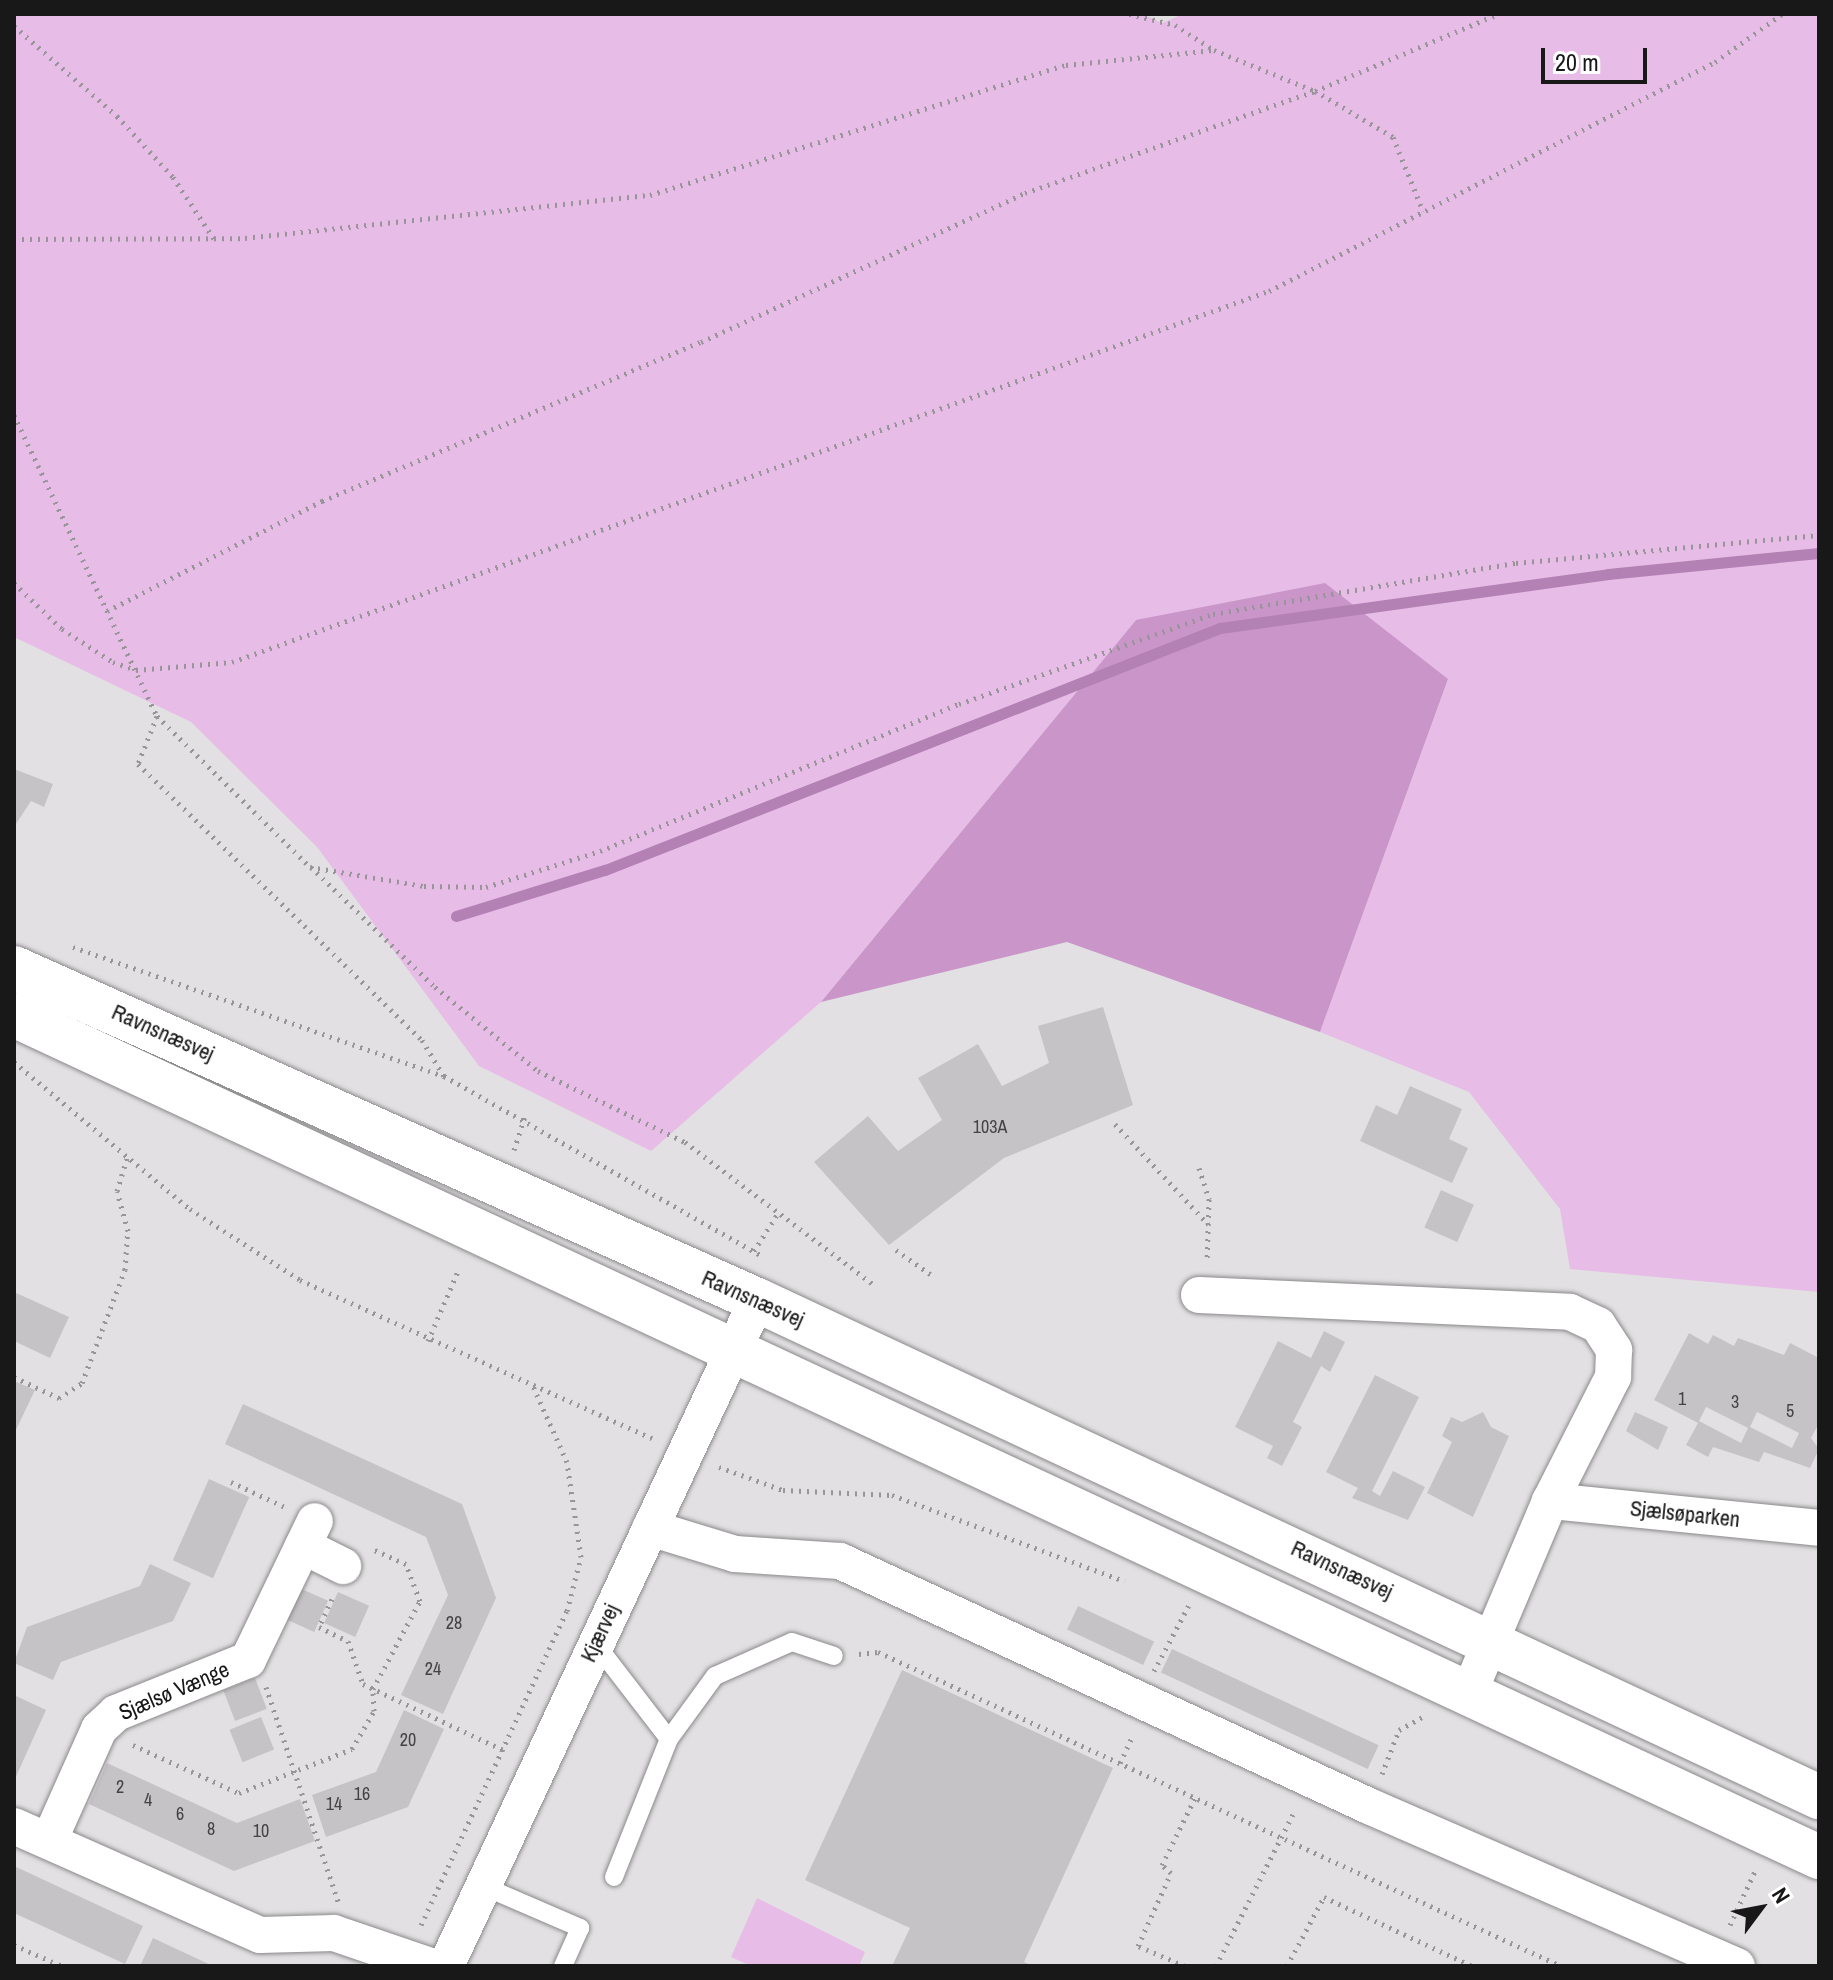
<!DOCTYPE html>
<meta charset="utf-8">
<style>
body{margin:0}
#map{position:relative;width:1833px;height:1980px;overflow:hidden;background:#e2e0e2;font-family:"Archivo Narrow",sans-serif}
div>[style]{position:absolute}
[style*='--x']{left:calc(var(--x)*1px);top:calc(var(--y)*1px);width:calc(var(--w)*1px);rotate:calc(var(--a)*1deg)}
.green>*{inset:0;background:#e7bde7}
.forest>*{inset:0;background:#ca96ca}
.stream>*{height:11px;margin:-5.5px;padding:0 5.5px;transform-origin:5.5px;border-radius:5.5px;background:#b481b5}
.building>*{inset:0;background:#c6c3c6;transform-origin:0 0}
.path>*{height:5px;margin-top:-2.5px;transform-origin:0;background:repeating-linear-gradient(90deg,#979597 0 2px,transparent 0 8px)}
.roads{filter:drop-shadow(0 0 2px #8b898b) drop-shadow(0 0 2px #8b898b)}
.service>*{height:18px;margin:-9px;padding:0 9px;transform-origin:9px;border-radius:9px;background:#fff}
.minor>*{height:36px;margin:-18px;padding:0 18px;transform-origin:18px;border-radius:18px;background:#fff}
.secondary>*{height:44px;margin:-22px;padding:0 22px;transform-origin:22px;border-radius:22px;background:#fff}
span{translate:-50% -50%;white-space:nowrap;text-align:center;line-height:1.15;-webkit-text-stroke:6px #fff;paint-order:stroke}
.number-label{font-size:18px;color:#444344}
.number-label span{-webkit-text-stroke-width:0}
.street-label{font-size:22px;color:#191819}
.frame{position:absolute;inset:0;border:16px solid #191819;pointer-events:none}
.north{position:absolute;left:1721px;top:1868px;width:80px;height:80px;-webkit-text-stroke:6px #fff;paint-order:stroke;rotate:58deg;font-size:22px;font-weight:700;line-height:32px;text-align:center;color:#191819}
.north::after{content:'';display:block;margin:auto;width:28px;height:36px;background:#191819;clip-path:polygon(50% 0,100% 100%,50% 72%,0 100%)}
.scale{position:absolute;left:1541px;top:48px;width:106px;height:36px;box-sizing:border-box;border:4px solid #191819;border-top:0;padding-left:10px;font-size:24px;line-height:28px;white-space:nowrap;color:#191819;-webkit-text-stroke:6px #fff;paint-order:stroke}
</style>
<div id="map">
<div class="green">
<div style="clip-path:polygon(14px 14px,1142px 14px,1162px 23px,1183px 14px,1819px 14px,1819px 1292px,1570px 1269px,1560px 1209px,1469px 1092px,1320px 1032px,1448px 679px,1136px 620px,821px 1002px,651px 1151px,479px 1066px,317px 847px,191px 722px,14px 637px)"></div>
<div style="clip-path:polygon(757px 1898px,865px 1952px,859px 1966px,751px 1966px,731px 1957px)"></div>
</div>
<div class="forest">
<div style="clip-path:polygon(1325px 583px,1448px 679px,1320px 1032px,1067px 942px,821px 1002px,1136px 620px)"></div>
</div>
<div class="stream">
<div style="--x:456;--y:916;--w:156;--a:-17.2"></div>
<div style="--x:605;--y:870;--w:661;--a:-21.48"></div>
<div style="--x:1220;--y:628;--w:392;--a:-7.9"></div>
<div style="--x:1608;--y:574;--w:212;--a:-5.7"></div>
</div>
<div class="building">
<div style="clip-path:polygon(14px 769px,53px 784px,44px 807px,31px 801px,14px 827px)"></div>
<div style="clip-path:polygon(1103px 1007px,1133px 1105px,1004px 1158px,889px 1245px,814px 1162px,868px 1116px,898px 1151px,942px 1120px,918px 1078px,978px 1044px,1002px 1086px,1049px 1063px,1038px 1026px)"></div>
<div style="clip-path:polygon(1410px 1086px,1462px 1109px,1449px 1139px,1468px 1148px,1452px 1183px,1360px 1141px,1376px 1105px,1397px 1115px)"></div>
<div style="left:1441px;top:1190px;width:36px;height:41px;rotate:24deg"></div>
<div style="clip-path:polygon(14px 1292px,69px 1317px,50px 1358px,14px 1341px)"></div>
<div style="clip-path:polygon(1324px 1331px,1345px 1342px,1330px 1372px,1321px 1366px,1293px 1422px,1302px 1427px,1282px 1466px,1267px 1458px,1273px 1446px,1235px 1427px,1278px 1341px,1311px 1358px)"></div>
<div style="clip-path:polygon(evenodd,1689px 1333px,1708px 1344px,1713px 1335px,1734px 1346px,1738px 1338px,1784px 1355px,1790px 1343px,1819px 1358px,1819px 1423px,1811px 1438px,1819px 1449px,1810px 1468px,1764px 1452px,1759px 1462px,1713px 1447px,1708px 1457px,1686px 1445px,1698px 1423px,1654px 1400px,1689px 1333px,1706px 1407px,1748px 1428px,1741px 1443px,1699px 1421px,1706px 1407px,1689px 1333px,1757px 1412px,1799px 1433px,1792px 1448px,1750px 1427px,1757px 1412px)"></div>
<div style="clip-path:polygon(1375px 1375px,1419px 1397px,1372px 1491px,1380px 1496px,1393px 1471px,1425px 1487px,1408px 1520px,1352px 1498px,1358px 1488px,1326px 1472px)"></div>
<div style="clip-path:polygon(14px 1381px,35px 1390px,14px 1434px)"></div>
<div style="clip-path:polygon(243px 1404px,462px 1504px,496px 1598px,443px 1714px,401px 1695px,448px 1595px,426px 1537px,225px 1444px)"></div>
<div style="clip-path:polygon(1483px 1412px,1491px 1427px,1509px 1436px,1473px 1517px,1427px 1493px,1452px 1442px,1442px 1436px,1451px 1417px,1462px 1422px)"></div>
<div style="clip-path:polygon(1635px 1412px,1668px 1427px,1658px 1450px,1626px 1431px)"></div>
<div style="left:209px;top:1479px;width:44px;height:89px;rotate:24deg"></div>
<div style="clip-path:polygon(150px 1564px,191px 1583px,173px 1621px,61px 1662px,53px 1680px,14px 1663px,27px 1627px,140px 1586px)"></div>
<div style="left:297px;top:1587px;width:34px;height:34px;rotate:24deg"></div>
<div style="left:338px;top:1592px;width:34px;height:34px;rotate:24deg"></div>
<div style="left:1078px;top:1606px;width:84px;height:26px;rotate:25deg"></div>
<div style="left:1172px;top:1649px;width:228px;height:26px;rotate:25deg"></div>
<div style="clip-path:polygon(902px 1670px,1113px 1768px,1024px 1962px,1033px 1966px,892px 1966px,910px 1928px,805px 1880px)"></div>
<div style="left:255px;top:1678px;width:33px;height:34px;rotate:69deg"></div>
<div style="clip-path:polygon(14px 1695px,46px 1710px,14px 1781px)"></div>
<div style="clip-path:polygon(404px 1710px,444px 1729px,408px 1807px,326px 1837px,312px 1795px,376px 1772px)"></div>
<div style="left:261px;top:1717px;width:35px;height:34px;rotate:68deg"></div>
<div style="clip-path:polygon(107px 1763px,237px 1823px,300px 1799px,315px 1841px,234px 1871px,89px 1804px)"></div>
<div style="clip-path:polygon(14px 1866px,143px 1926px,125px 1964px,14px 1913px)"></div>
<div style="clip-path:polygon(153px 1938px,213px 1966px,140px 1966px)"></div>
</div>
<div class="path">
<div style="--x:1129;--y:14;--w:47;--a:13.4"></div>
<div style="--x:1175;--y:25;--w:46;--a:32.7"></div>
<div style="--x:14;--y:26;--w:137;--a:41.1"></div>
<div style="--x:117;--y:116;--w:83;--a:47.4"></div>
<div style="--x:173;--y:177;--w:74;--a:56.5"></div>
<div style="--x:14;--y:239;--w:231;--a:-0.2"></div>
<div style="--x:245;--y:238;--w:407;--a:-6.1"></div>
<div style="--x:650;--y:195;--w:436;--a:-17.4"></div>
<div style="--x:1066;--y:65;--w:149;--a:-5.8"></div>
<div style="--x:1214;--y:50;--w:109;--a:22.1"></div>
<div style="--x:1315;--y:91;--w:91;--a:30.5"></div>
<div style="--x:1393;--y:137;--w:80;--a:67.9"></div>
<div style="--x:14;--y:415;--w:333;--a:64.6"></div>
<div style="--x:157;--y:716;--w:215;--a:44.6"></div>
<div style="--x:310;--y:867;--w:116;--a:9.5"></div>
<div style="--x:424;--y:886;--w:62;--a:0.9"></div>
<div style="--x:486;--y:887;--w:120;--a:-17.5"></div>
<div style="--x:600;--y:851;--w:388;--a:-22.3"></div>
<div style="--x:959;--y:704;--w:269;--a:-19.5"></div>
<div style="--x:1213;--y:614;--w:307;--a:-9.6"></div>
<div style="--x:1516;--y:563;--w:304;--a:-5.3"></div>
<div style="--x:14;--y:583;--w:66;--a:43.8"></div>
<div style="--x:62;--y:629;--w:61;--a:32.9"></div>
<div style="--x:113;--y:662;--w:24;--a:19"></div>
<div style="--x:136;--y:670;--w:96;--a:-4.8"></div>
<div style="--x:232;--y:662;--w:1101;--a:-19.69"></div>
<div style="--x:1269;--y:291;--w:501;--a:-27.18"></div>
<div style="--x:1715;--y:62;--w:82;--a:-35.6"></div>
<div style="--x:107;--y:611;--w:242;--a:-27.1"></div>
<div style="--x:322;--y:501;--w:411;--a:-22.8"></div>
<div style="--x:701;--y:342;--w:357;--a:-24.7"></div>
<div style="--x:1025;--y:193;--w:307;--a:-19.4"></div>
<div style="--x:1315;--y:91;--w:199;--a:-22.8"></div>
<div style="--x:157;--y:716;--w:52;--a:111.6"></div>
<div style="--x:138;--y:764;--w:396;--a:44.2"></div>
<div style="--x:422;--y:1040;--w:42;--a:58.6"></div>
<div style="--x:311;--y:867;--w:173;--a:44.1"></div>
<div style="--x:435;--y:987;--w:133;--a:39.2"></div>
<div style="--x:538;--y:1071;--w:163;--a:25.8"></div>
<div style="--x:685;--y:1142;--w:237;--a:37.1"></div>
<div style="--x:73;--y:947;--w:393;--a:19.2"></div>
<div style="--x:444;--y:1076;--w:365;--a:29.5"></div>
<div style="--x:14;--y:1062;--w:229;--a:39.9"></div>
<div style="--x:190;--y:1209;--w:131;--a:32.8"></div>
<div style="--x:300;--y:1280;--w:386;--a:24.2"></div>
<div style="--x:1115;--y:1124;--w:137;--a:47.1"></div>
<div style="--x:514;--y:1150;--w:35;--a:-72"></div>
<div style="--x:1199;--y:1168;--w:33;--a:72"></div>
<div style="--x:1209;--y:1199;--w:63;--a:91.8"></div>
<div style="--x:896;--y:1250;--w:45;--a:35.1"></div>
<div style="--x:754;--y:1251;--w:45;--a:-57.7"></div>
<div style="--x:428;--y:1341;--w:76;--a:-66.8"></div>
<div style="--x:14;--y:1377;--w:50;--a:25"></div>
<div style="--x:59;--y:1398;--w:27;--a:-33"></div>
<div style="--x:82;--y:1383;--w:121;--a:-69.2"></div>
<div style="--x:125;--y:1270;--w:39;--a:-86"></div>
<div style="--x:128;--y:1231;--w:41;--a:-105.4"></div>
<div style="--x:117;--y:1191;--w:37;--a:-73"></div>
<div style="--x:719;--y:1467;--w:68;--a:19.8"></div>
<div style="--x:783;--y:1490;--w:109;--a:2.6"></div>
<div style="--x:892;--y:1495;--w:248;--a:20.3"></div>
<div style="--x:231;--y:1482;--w:60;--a:24.8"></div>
<div style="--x:332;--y:1599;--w:31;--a:115"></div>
<div style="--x:319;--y:1627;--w:32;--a:26"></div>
<div style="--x:348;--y:1641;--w:46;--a:70.8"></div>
<div style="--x:363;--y:1684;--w:155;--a:25.2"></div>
<div style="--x:859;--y:1654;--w:19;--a:-6"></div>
<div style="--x:878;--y:1652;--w:752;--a:24.69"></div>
<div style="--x:1154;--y:1671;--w:75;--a:-62.1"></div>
<div style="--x:266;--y:1687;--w:226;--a:71.4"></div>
<div style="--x:133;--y:1745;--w:116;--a:24.4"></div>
<div style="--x:239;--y:1793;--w:121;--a:-21.3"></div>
<div style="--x:352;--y:1749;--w:44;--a:-59.9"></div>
<div style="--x:374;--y:1711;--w:22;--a:-93"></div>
<div style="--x:373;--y:1689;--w:100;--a:-61.9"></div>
<div style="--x:420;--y:1601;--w:40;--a:-111"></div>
<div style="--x:406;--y:1564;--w:36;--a:-156"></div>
<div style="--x:1120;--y:1763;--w:31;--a:-65"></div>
<div style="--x:1382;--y:1774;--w:47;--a:-68.9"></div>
<div style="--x:1399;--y:1730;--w:26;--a:-29"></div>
<div style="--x:421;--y:1925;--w:346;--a:-65.1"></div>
<div style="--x:567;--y:1611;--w:56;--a:-75.5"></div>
<div style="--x:581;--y:1557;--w:96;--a:-98.4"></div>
<div style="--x:567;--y:1462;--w:83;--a:-114.1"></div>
<div style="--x:1730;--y:1925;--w:62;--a:-65.1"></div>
<div style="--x:14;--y:1945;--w:52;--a:23.6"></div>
<div style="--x:1185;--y:1966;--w:51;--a:-156.9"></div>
<div style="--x:1138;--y:1946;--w:80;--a:-65.7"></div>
<div style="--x:1171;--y:1873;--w:12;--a:-138"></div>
<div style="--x:1162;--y:1865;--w:75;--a:-63.8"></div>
<div style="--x:1216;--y:1966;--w:175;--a:-63.1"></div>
<div style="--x:1287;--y:1966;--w:78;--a:-61.8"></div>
<div style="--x:1324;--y:1897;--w:163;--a:25"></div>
</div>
<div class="roads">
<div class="service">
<div style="--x:595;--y:1643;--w:121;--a:52.4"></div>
<div style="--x:614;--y:1877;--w:149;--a:-68.3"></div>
<div style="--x:669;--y:1739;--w:78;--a:-53.9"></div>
<div style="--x:715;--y:1676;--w:84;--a:-23.8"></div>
<div style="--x:792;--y:1642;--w:44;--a:18.4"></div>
<div style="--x:483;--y:1886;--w:106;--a:23.4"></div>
<div style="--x:580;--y:1928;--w:42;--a:114.1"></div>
</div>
<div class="minor">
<div style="--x:1199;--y:1295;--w:371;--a:2.6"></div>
<div style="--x:1570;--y:1312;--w:31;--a:25"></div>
<div style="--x:1598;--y:1325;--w:30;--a:57"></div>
<div style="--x:1614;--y:1350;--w:27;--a:92"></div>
<div style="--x:1613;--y:1377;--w:139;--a:116.9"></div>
<div style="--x:1550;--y:1501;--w:208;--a:112.9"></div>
<div style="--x:1550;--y:1501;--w:270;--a:5.7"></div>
<div style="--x:650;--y:1528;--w:89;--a:17"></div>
<div style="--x:735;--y:1554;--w:105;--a:3.8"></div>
<div style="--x:840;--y:1561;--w:585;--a:24.86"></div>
<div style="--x:1371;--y:1807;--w:399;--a:23.5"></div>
<div style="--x:303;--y:1546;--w:45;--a:26.6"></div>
<div style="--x:14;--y:1826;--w:269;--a:23.9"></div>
<div style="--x:260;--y:1935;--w:74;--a:-1.5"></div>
<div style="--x:334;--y:1933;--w:102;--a:18.8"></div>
<div style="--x:49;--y:1841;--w:123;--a:-65.9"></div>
<div style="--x:99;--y:1729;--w:23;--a:-43"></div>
<div style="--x:116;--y:1713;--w:142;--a:-21.9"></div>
<div style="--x:248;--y:1660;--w:154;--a:-64.3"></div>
<div style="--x:446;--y:1966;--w:735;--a:-64.97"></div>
</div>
<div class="secondary">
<div style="--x:14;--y:968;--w:814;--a:24.08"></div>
<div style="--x:757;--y:1300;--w:1173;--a:25.08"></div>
<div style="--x:14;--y:1015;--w:1992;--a:25.01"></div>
</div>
</div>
<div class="number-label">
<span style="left:990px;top:1127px">103A</span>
<span style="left:1682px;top:1399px">1</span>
<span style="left:1735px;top:1402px">3</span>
<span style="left:1790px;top:1411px">5</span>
<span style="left:454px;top:1623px">28</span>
<span style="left:433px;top:1669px">24</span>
<span style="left:408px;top:1740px">20</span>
<span style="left:120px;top:1787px">2</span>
<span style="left:362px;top:1794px">16</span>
<span style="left:148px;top:1800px">4</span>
<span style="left:334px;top:1804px">14</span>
<span style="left:180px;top:1814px">6</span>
<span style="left:211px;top:1829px">8</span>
<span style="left:261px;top:1831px">10</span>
</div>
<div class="street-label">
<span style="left:163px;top:1033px;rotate:24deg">Ravnsnæsvej</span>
<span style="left:753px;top:1299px;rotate:24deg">Ravnsnæsvej</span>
<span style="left:1685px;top:1514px;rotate:6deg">Sjælsøparken</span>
<span style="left:1342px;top:1570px;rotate:25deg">Ravnsnæsvej</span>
<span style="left:600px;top:1633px;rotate:-65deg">Kjærvej</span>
<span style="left:174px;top:1691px;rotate:-23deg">Sjælsø Vænge</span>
</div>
<div class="frame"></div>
<div class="north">N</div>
<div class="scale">20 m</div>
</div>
